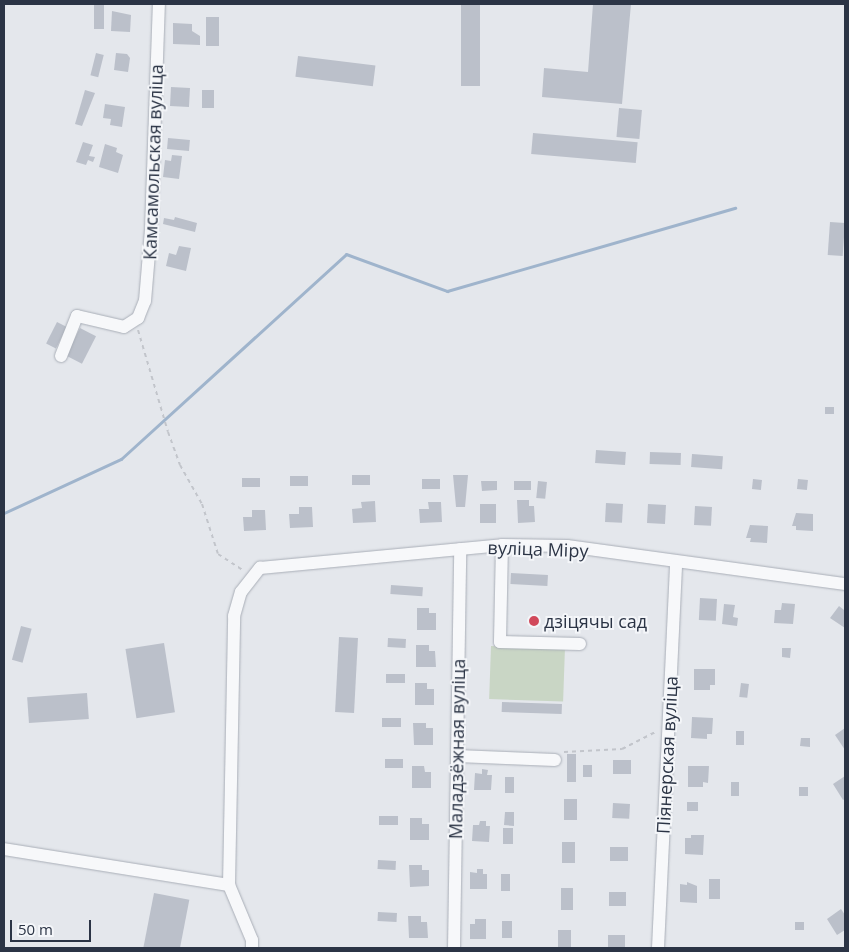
<!DOCTYPE html>
<meta charset="utf-8">
<style>
body{margin:0}
#map{position:relative;width:849px;height:952px;overflow:hidden;background:#e4e7ec;font-family:"Open Sans",sans-serif}
div>[style]{position:absolute}
[style*='--x']{left:calc(var(--x)*1px);top:calc(var(--y)*1px);width:calc(var(--w)*1px);rotate:calc(var(--a)*1deg)}
.green>*{inset:0;background:#c9d6c5;transform-origin:0 0}
.stream>*{height:3px;margin:-1.5px;padding:0 1.5px;transform-origin:1.5px;border-radius:1.5px;background:#9fb4cc}
.building>*{inset:0;background:#bbc0ca;transform-origin:0 0}
.path>*{height:2px;margin-top:-1px;transform-origin:0;background:repeating-linear-gradient(90deg,#c2c5cb 0 4px,transparent 0 8px)}
.roads{filter:drop-shadow(0 0 1px #a9aeb7) drop-shadow(0 0 1px #a9aeb7)}
.minor>*{height:12px;margin:-6px;padding:0 6px;transform-origin:6px;border-radius:6px;background:#f7f8fa}
.dots>*{width:14px;height:14px;translate:-50% -50%;box-sizing:border-box;border:2px solid #f4f6f9;border-radius:50%}
span{translate:-50% -50%;white-space:nowrap;text-align:center;line-height:1.15;-webkit-text-stroke:4px #f4f6f9;paint-order:stroke}
.street-label{font-size:18px;color:#2b3445}
.poi-label{font-size:18px;color:#2b3445}
.left{translate:0 -50%;text-align:left}
.frame{position:absolute;inset:0;border:5px solid #2b3445;pointer-events:none}
.scale{position:absolute;left:10px;top:920px;width:81px;height:22px;box-sizing:border-box;border:2px solid #2b3445;border-top:0;padding-left:6px;font-size:15px;line-height:18px;white-space:nowrap;color:#2b3445;-webkit-text-stroke:4px #f4f6f9;paint-order:stroke}
</style>
<div id="map">
<div class="green">
<div style="left:491px;top:646px;width:74px;height:53px;rotate:2deg"></div>
</div>
<div class="stream">
<div style="--x:4;--y:513;--w:129;--a:-24.8"></div>
<div style="--x:121;--y:459;--w:304;--a:-42.3"></div>
<div style="--x:346;--y:254;--w:108;--a:20.1"></div>
<div style="--x:447;--y:291;--w:300;--a:-16.1"></div>
</div>
<div class="building">
<div style="left:94px;top:4px;width:10px;height:25px"></div>
<div style="left:461px;top:4px;width:19px;height:82px"></div>
<div style="clip-path:polygon(593px 4px,631px 4px,622px 104px,542px 97px,544px 68px,588px 72px)"></div>
<div style="clip-path:polygon(112px 11px,131px 15px,130px 32px,111px 31px)"></div>
<div style="left:206px;top:17px;width:13px;height:29px"></div>
<div style="clip-path:polygon(173px 23px,192px 24px,192px 31px,200px 36px,200px 45px,173px 44px)"></div>
<div style="left:96px;top:53px;width:8px;height:23px;rotate:14deg"></div>
<div style="clip-path:polygon(116px 53px,127px 54px,130px 58px,128px 72px,114px 70px)"></div>
<div style="left:298px;top:56px;width:78px;height:21px;rotate:7deg"></div>
<div style="left:171px;top:87px;width:19px;height:19px;rotate:3deg"></div>
<div style="clip-path:polygon(85px 90px,95px 93px,82px 126px,75px 124px)"></div>
<div style="left:202px;top:90px;width:12px;height:18px"></div>
<div style="clip-path:polygon(105px 104px,125px 107px,122px 127px,110px 125px,111px 119px,103px 118px)"></div>
<div style="left:619px;top:108px;width:23px;height:29px;rotate:5deg"></div>
<div style="left:533px;top:133px;width:105px;height:21px;rotate:5deg"></div>
<div style="left:168px;top:138px;width:22px;height:11px;rotate:5deg"></div>
<div style="clip-path:polygon(83px 142px,93px 145px,89px 156px,95px 157px,93px 162px,88px 160px,86px 165px,76px 162px)"></div>
<div style="clip-path:polygon(105px 144px,117px 148px,116px 152px,123px 155px,118px 173px,99px 167px)"></div>
<div style="clip-path:polygon(172px 155px,182px 156px,179px 179px,163px 177px,165px 160px,171px 161px)"></div>
<div style="clip-path:polygon(175px 217px,197px 223px,195px 232px,163px 224px,164px 218px,174px 220px)"></div>
<div style="left:830px;top:222px;width:15px;height:33px;rotate:4deg"></div>
<div style="clip-path:polygon(179px 246px,191px 248px,186px 271px,166px 266px,169px 253px,176px 255px)"></div>
<div style="left:57px;top:322px;width:11px;height:24px;rotate:27deg"></div>
<div style="left:80px;top:328px;width:18px;height:31px;rotate:27deg"></div>
<div style="left:825px;top:407px;width:9px;height:7px"></div>
<div style="left:596px;top:450px;width:30px;height:13px;rotate:4deg"></div>
<div style="left:650px;top:452px;width:31px;height:12px;rotate:2deg"></div>
<div style="left:692px;top:454px;width:31px;height:13px;rotate:4deg"></div>
<div style="left:370px;top:475px;width:10px;height:18px;rotate:90deg"></div>
<div style="clip-path:polygon(453px 475px,468px 475px,465px 507px,456px 507px)"></div>
<div style="left:308px;top:476px;width:10px;height:18px;rotate:90deg"></div>
<div style="left:242px;top:478px;width:18px;height:9px"></div>
<div style="left:422px;top:479px;width:18px;height:10px"></div>
<div style="left:753px;top:479px;width:9px;height:10px;rotate:6deg"></div>
<div style="left:798px;top:479px;width:10px;height:10px;rotate:6deg"></div>
<div style="clip-path:polygon(481px 481px,497px 481px,497px 490px,482px 491px)"></div>
<div style="left:531px;top:481px;width:9px;height:17px;rotate:90deg"></div>
<div style="left:538px;top:481px;width:9px;height:17px;rotate:6deg"></div>
<div style="clip-path:polygon(517px 500px,529px 500px,529px 506px,534px 506px,535px 522px,518px 523px)"></div>
<div style="clip-path:polygon(375px 501px,376px 522px,353px 523px,352px 509px,362px 508px,361px 502px)"></div>
<div style="clip-path:polygon(428px 502px,441px 502px,442px 522px,420px 523px,419px 509px,429px 509px)"></div>
<div style="left:606px;top:503px;width:17px;height:19px;rotate:3deg"></div>
<div style="left:480px;top:504px;width:16px;height:19px"></div>
<div style="left:648px;top:504px;width:18px;height:19px;rotate:3deg"></div>
<div style="left:695px;top:506px;width:17px;height:19px;rotate:3deg"></div>
<div style="clip-path:polygon(299px 507px,312px 507px,313px 527px,290px 528px,289px 514px,299px 514px)"></div>
<div style="clip-path:polygon(252px 510px,265px 510px,266px 530px,244px 531px,243px 517px,252px 517px)"></div>
<div style="clip-path:polygon(796px 513px,813px 514px,813px 531px,796px 530px,796px 526px,792px 526px)"></div>
<div style="clip-path:polygon(750px 525px,768px 526px,767px 543px,750px 542px,751px 538px,746px 538px)"></div>
<div style="left:511px;top:573px;width:37px;height:11px;rotate:3deg"></div>
<div style="left:391px;top:585px;width:32px;height:9px;rotate:4deg"></div>
<div style="left:700px;top:598px;width:17px;height:22px;rotate:3deg"></div>
<div style="clip-path:polygon(782px 603px,795px 604px,793px 624px,774px 623px,775px 610px,781px 610px)"></div>
<div style="clip-path:polygon(724px 604px,735px 605px,733px 617px,738px 618px,737px 626px,722px 624px)"></div>
<div style="clip-path:polygon(839px 606px,844px 610px,845px 607px,845px 628px,830px 618px)"></div>
<div style="clip-path:polygon(417px 608px,429px 608px,429px 613px,436px 613px,436px 630px,417px 630px)"></div>
<div style="left:21px;top:626px;width:11px;height:35px;rotate:15deg"></div>
<div style="left:339px;top:637px;width:19px;height:75px;rotate:3deg"></div>
<div style="left:388px;top:638px;width:18px;height:9px;rotate:3deg"></div>
<div style="left:164px;top:643px;width:70px;height:39px;rotate:81deg"></div>
<div style="clip-path:polygon(416px 645px,429px 645px,429px 651px,435px 651px,436px 667px,416px 667px)"></div>
<div style="clip-path:polygon(782px 648px,791px 648px,790px 658px,782px 657px)"></div>
<div style="clip-path:polygon(694px 669px,715px 669px,715px 685px,710px 685px,710px 690px,694px 690px)"></div>
<div style="left:386px;top:674px;width:19px;height:9px"></div>
<div style="clip-path:polygon(415px 683px,427px 683px,427px 689px,434px 689px,434px 705px,415px 705px)"></div>
<div style="left:741px;top:683px;width:8px;height:14px;rotate:7deg"></div>
<div style="left:87px;top:693px;width:26px;height:60px;rotate:86deg"></div>
<div style="left:502px;top:702px;width:60px;height:10px;rotate:2deg"></div>
<div style="clip-path:polygon(692px 717px,713px 718px,712px 734px,707px 734px,707px 739px,691px 738px)"></div>
<div style="left:382px;top:718px;width:19px;height:9px"></div>
<div style="clip-path:polygon(413px 723px,426px 723px,426px 728px,433px 728px,433px 745px,414px 745px)"></div>
<div style="clip-path:polygon(845px 728px,845px 750px,835px 735px)"></div>
<div style="left:736px;top:731px;width:8px;height:14px"></div>
<div style="clip-path:polygon(801px 738px,810px 738px,810px 747px,800px 746px)"></div>
<div style="left:567px;top:754px;width:9px;height:28px"></div>
<div style="left:385px;top:759px;width:18px;height:9px"></div>
<div style="left:613px;top:760px;width:18px;height:14px"></div>
<div style="left:583px;top:765px;width:9px;height:12px"></div>
<div style="clip-path:polygon(412px 766px,424px 766px,425px 772px,431px 772px,431px 788px,412px 788px)"></div>
<div style="clip-path:polygon(688px 766px,709px 766px,708px 783px,703px 782px,703px 787px,688px 787px)"></div>
<div style="clip-path:polygon(482px 769px,488px 770px,487px 775px,492px 775px,491px 790px,474px 790px,475px 773px,482px 774px)"></div>
<div style="clip-path:polygon(845px 776px,845px 799px,843px 800px,833px 784px)"></div>
<div style="left:505px;top:777px;width:9px;height:16px"></div>
<div style="left:731px;top:782px;width:8px;height:14px"></div>
<div style="left:799px;top:787px;width:9px;height:9px"></div>
<div style="left:564px;top:799px;width:13px;height:21px"></div>
<div style="left:687px;top:802px;width:11px;height:9px"></div>
<div style="left:613px;top:803px;width:17px;height:15px;rotate:3deg"></div>
<div style="clip-path:polygon(505px 812px,514px 812px,514px 826px,504px 825px)"></div>
<div style="left:379px;top:816px;width:19px;height:9px"></div>
<div style="clip-path:polygon(410px 818px,422px 818px,422px 824px,429px 824px,429px 840px,410px 840px)"></div>
<div style="clip-path:polygon(480px 821px,486px 821px,486px 826px,490px 826px,489px 842px,472px 841px,473px 825px,479px 825px)"></div>
<div style="left:503px;top:828px;width:10px;height:16px"></div>
<div style="clip-path:polygon(691px 835px,704px 835px,703px 855px,685px 854px,685px 838px,691px 838px)"></div>
<div style="left:562px;top:842px;width:13px;height:21px"></div>
<div style="left:610px;top:847px;width:18px;height:14px"></div>
<div style="left:378px;top:860px;width:18px;height:9px;rotate:3deg"></div>
<div style="clip-path:polygon(409px 865px,422px 865px,422px 870px,429px 870px,429px 886px,410px 887px)"></div>
<div style="clip-path:polygon(477px 869px,483px 869px,483px 874px,487px 874px,487px 889px,470px 889px,470px 872px,477px 873px)"></div>
<div style="left:501px;top:874px;width:9px;height:17px"></div>
<div style="left:709px;top:879px;width:11px;height:20px"></div>
<div style="clip-path:polygon(687px 882px,697px 886px,697px 903px,680px 902px,680px 884px,687px 885px)"></div>
<div style="left:561px;top:888px;width:12px;height:22px"></div>
<div style="left:609px;top:892px;width:17px;height:14px"></div>
<div style="left:154px;top:893px;width:36px;height:56px;rotate:11deg"></div>
<div style="clip-path:polygon(841px 909px,845px 915px,845px 930px,837px 935px,827px 919px)"></div>
<div style="left:378px;top:912px;width:19px;height:9px;rotate:3deg"></div>
<div style="clip-path:polygon(408px 916px,421px 916px,421px 922px,427px 922px,428px 938px,409px 938px)"></div>
<div style="clip-path:polygon(475px 919px,486px 919px,486px 939px,470px 939px,470px 924px,475px 924px)"></div>
<div style="left:502px;top:921px;width:10px;height:17px"></div>
<div style="left:795px;top:922px;width:9px;height:8px"></div>
<div style="left:558px;top:930px;width:13px;height:18px"></div>
<div style="left:608px;top:935px;width:17px;height:13px"></div>
</div>
<div class="path">
<div style="--x:138;--y:330;--w:106;--a:73.6"></div>
<div style="--x:168;--y:432;--w:35;--a:70"></div>
<div style="--x:180;--y:465;--w:45;--a:60.6"></div>
<div style="--x:202;--y:504;--w:52;--a:72.3"></div>
<div style="--x:218;--y:554;--w:30;--a:33"></div>
<div style="--x:564;--y:752;--w:58;--a:-3"></div>
<div style="--x:622;--y:749;--w:38;--a:-27"></div>
</div>
<div class="roads">
<div class="minor">
<div style="--x:61;--y:356;--w:43;--a:-68.2"></div>
<div style="--x:77;--y:316;--w:48;--a:13.2"></div>
<div style="--x:124;--y:327;--w:17;--a:-33"></div>
<div style="--x:138;--y:318;--w:18;--a:-68"></div>
<div style="--x:145;--y:301;--w:71;--a:-85.2"></div>
<div style="--x:151;--y:230;--w:226;--a:-88"></div>
<div style="--x:502;--y:545;--w:97;--a:91.2"></div>
<div style="--x:500;--y:642;--w:80;--a:1.4"></div>
<div style="--x:457;--y:756;--w:98;--a:2.3"></div>
<div style="--x:4;--y:849;--w:228;--a:9.1"></div>
<div style="--x:252;--y:948;--w:8;--a:-90"></div>
<div style="--x:252;--y:940;--w:60;--a:-112.7"></div>
<div style="--x:229;--y:885;--w:269;--a:-88.9"></div>
<div style="--x:234;--y:616;--w:25;--a:-74"></div>
<div style="--x:241;--y:592;--w:31;--a:-52"></div>
<div style="--x:260;--y:568;--w:243;--a:-5.4"></div>
<div style="--x:502;--y:545;--w:65;--a:0.9"></div>
<div style="--x:567;--y:546;--w:281;--a:7.8"></div>
<div style="--x:454;--y:948;--w:399;--a:-89.1"></div>
<div style="--x:658;--y:948;--w:386;--a:-87.3"></div>
</div>
</div>
<div class="dots">
<div style="left:534px;top:621px;background:#d1495b"></div>
</div>
<div class="street-label">
<span style="left:153px;top:162px;rotate:-88deg">Камсамольская вуліца</span>
<span style="left:538px;top:549px;rotate:2deg">вуліца Міру</span>
<span style="left:457px;top:749px;rotate:-89deg">Маладзёжная вуліца</span>
<span style="left:667px;top:755px;rotate:-87deg">Піянерская вуліца</span>
</div>
<div class="poi-label">
<span class="left" style="left:544px;top:621px">дзіцячы сад</span>
</div>
<div class="frame"></div>
<div class="scale">50 m</div>
</div>
